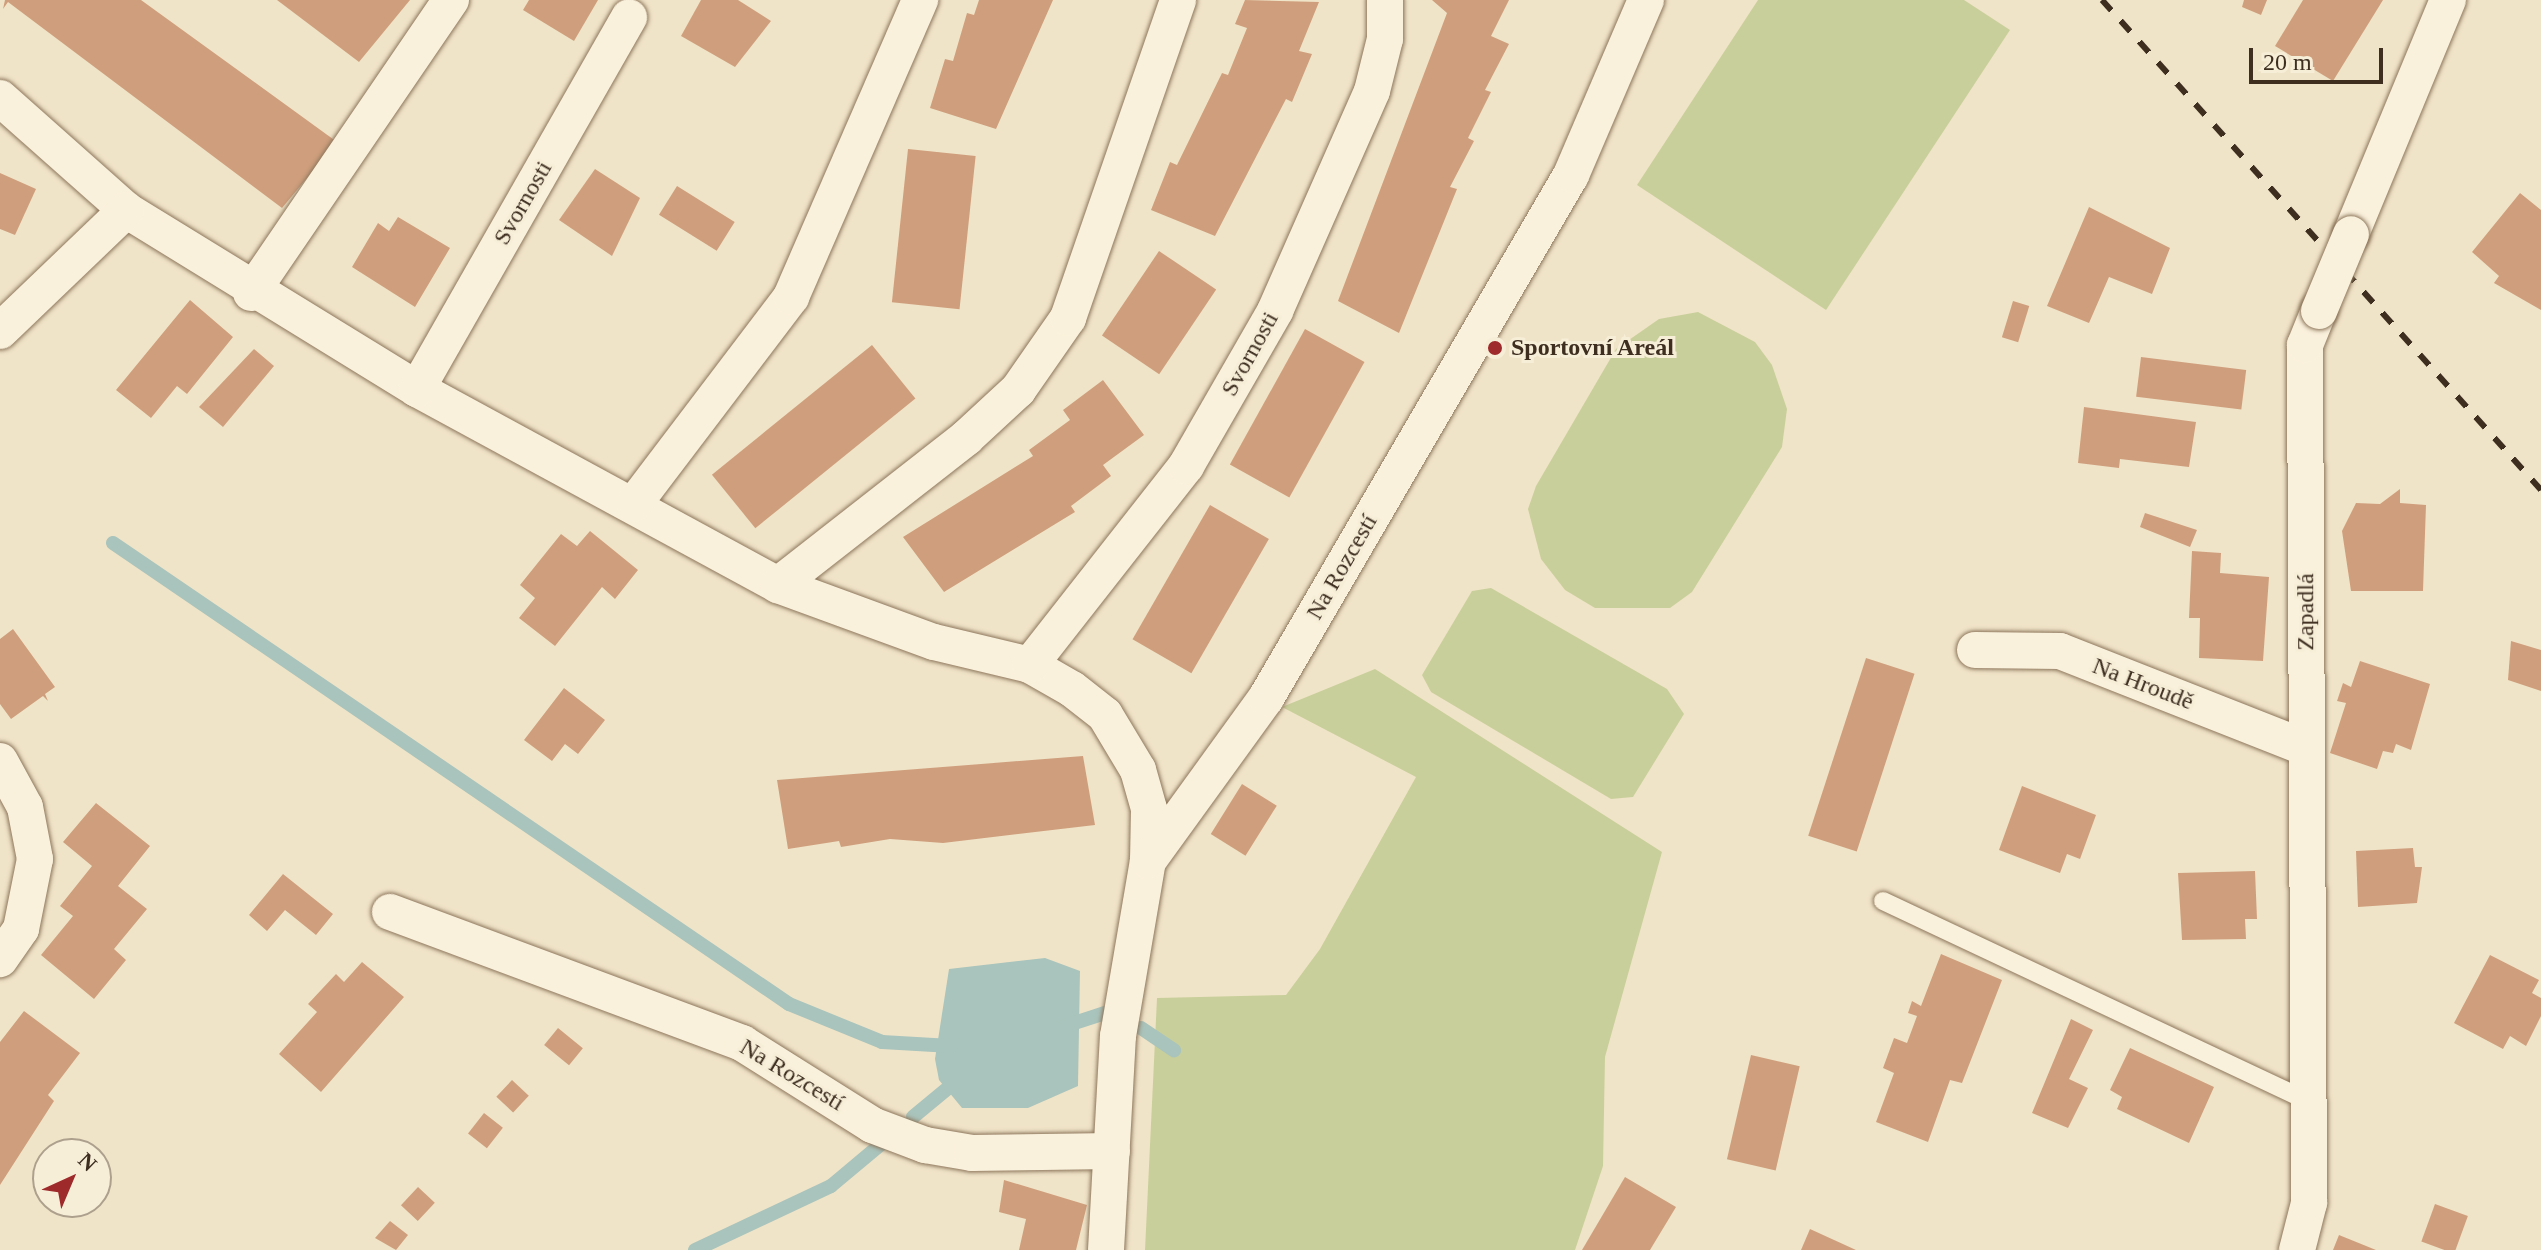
<!DOCTYPE html>
<meta charset="utf-8">
<style>
body{margin:0}
#map{position:relative;width:2541px;height:1250px;overflow:hidden;background:#f0e4c8;font-family:"Times New Roman",serif}
div>[style]{position:absolute}
[style*='--x']{left:calc(var(--x)*1px);top:calc(var(--y)*1px);width:calc(var(--w)*1px);rotate:calc(var(--a)*1deg)}
.green>*{inset:0;background:#c9cf9b}
.water>*{inset:0;background:#a9c4bc}
.stream>*{height:14px;margin:-7px;padding:0 7px;transform-origin:7px;border-radius:7px;background:#a9c4bc}
.building>*{inset:0;background:#cf9f7d;transform-origin:0 0}
.roads{filter:drop-shadow(0 0 2px #8d765c) drop-shadow(0 0 2px #8d765c)}
.service>*{height:18px;margin:-9px;padding:0 9px;transform-origin:9px;border-radius:9px;background:#faf1dc}
.minor>*{height:36px;margin:-18px;padding:0 18px;transform-origin:18px;border-radius:18px;background:#faf1dc}
.rail>*{height:6px;margin-top:-3px;transform-origin:0;background:repeating-linear-gradient(90deg,#3d2e20 0 14px,transparent 0 28px)}
.bridges{filter:drop-shadow(0 0 2px #8d765c) drop-shadow(0 0 2px #8d765c)}
.minor-bridge>*{height:36px;margin:-18px;padding:0 18px;transform-origin:18px;border-radius:18px;background:#faf1dc}
.dots>*{width:22px;height:22px;translate:-50% -50%;box-sizing:border-box;border:4px solid #f7eed8;border-radius:50%}
span{translate:-50% -50%;white-space:nowrap;text-align:center;line-height:1.15;-webkit-text-stroke:6px #f7eed8;paint-order:stroke}
.street-label{font-size:24px;color:#3d2e20}
.poi-label{font-size:24px;color:#3d2e20;font-weight:700}
.left{translate:0 -50%;text-align:left}
.north{position:absolute;left:32px;top:1138px;width:80px;height:80px;box-sizing:border-box;background:#f7eed8;border:2px solid #ada18e;border-radius:50%;rotate:44deg;font-size:22px;font-weight:700;line-height:32px;text-align:center;color:#3d2e20}
.north::after{content:'';display:block;margin:auto;width:28px;height:36px;background:#9e2a2b;clip-path:polygon(50% 0,100% 100%,50% 72%,0 100%)}
.scale{position:absolute;left:2249px;top:48px;width:134px;height:36px;box-sizing:border-box;border:4px solid #3d2e20;border-top:0;padding-left:10px;font-size:24px;line-height:28px;white-space:nowrap;color:#3d2e20;-webkit-text-stroke:6px #f7eed8;paint-order:stroke}
</style>
<div id="map">
<div class="green">
<div style="clip-path:polygon(1758px 0,1964px 0,2010px 30px,1826px 310px,1637px 185px)"></div>
<div style="clip-path:polygon(1698px 312px,1755px 342px,1772px 365px,1787px 409px,1782px 447px,1692px 592px,1670px 608px,1595px 608px,1565px 590px,1541px 559px,1528px 509px,1536px 486px,1616px 349px,1659px 319px)"></div>
<div style="clip-path:polygon(1491px 588px,1667px 689px,1684px 714px,1633px 797px,1611px 799px,1431px 692px,1422px 675px,1472px 591px)"></div>
<div style="clip-path:polygon(1375px 669px,1662px 852px,1605px 1057px,1603px 1166px,1575px 1250px,1145px 1250px,1157px 998px,1286px 995px,1320px 949px,1416px 777px,1282px 707px)"></div>
</div>
<div class="water">
<div style="clip-path:polygon(1045px 958px,1080px 971px,1078px 1086px,1028px 1108px,962px 1108px,939px 1080px,935px 1059px,949px 969px)"></div>
</div>
<div class="stream">
<div style="--x:113;--y:543;--w:818;--a:34.29"></div>
<div style="--x:789;--y:1004;--w:100;--a:22.2"></div>
<div style="--x:882;--y:1042;--w:69;--a:3.3"></div>
<div style="--x:1065;--y:1026;--w:42;--a:-18"></div>
<div style="--x:1141;--y:1028;--w:40;--a:34"></div>
<div style="--x:913;--y:1117;--w:60;--a:-39.6"></div>
<div style="--x:695;--y:1250;--w:150;--a:-25.2"></div>
<div style="--x:831;--y:1186;--w:64;--a:-39.9"></div>
</div>
<div class="building">
<div style="clip-path:polygon(5px 0,141px 0,337px 142px,282px 208px,8px 2px,3px 9px)"></div>
<div style="clip-path:polygon(277px 0,410px 0,359px 62px)"></div>
<div style="clip-path:polygon(529px 0,598px 0,574px 41px,523px 10px)"></div>
<div style="clip-path:polygon(701px 0,738px 0,771px 21px,735px 67px,681px 36px)"></div>
<div style="clip-path:polygon(979px 0,1053px 0,996px 129px,930px 108px,945px 59px,953px 61px,967px 13px,974px 15px)"></div>
<div style="clip-path:polygon(1245px 0,1319px 2px,1299px 51px,1312px 54px,1292px 102px,1286px 99px,1215px 236px,1151px 210px,1170px 162px,1177px 165px,1222px 73px,1228px 75px,1247px 28px,1235px 24px)"></div>
<div style="clip-path:polygon(1432px 0,1509px 0,1491px 36px,1509px 44px,1485px 90px,1491px 92px,1468px 138px,1474px 141px,1450px 187px,1457px 189px,1399px 333px,1338px 301px,1447px 13px)"></div>
<div style="clip-path:polygon(2244px 0,2267px 0,2261px 15px,2242px 7px)"></div>
<div style="clip-path:polygon(2303px 0,2383px 0,2333px 81px,2275px 46px)"></div>
<div style="left:908px;top:149px;width:68px;height:154px;rotate:6deg"></div>
<div style="clip-path:polygon(595px 169px,640px 198px,612px 256px,559px 220px)"></div>
<div style="clip-path:polygon(0 173px,36px 189px,15px 235px,0 229px)"></div>
<div style="left:677px;top:186px;width:68px;height:34px;rotate:32deg"></div>
<div style="clip-path:polygon(2520px 193px,2541px 210px,2541px 310px,2494px 283px,2499px 276px,2472px 252px)"></div>
<div style="clip-path:polygon(2089px 207px,2170px 248px,2152px 294px,2109px 277px,2089px 323px,2047px 306px)"></div>
<div style="clip-path:polygon(398px 217px,450px 248px,415px 307px,352px 267px,378px 223px,389px 231px)"></div>
<div style="left:1159px;top:251px;width:69px;height:102px;rotate:34deg"></div>
<div style="clip-path:polygon(190px 300px,233px 337px,187px 394px,177px 386px,151px 418px,116px 390px)"></div>
<div style="left:2013px;top:301px;width:17px;height:38px;rotate:17deg"></div>
<div style="left:1305px;top:329px;width:68px;height:155px;rotate:29deg"></div>
<div style="left:872px;top:345px;width:69px;height:206px;rotate:51deg"></div>
<div style="clip-path:polygon(254px 349px,274px 366px,223px 427px,199px 407px)"></div>
<div style="left:2141px;top:357px;width:106px;height:40px;rotate:7deg"></div>
<div style="clip-path:polygon(1103px 380px,1144px 435px,1103px 465px,1111px 476px,1071px 506px,1075px 512px,944px 592px,903px 537px,1033px 456px,1029px 450px,1070px 420px,1063px 410px)"></div>
<div style="clip-path:polygon(2084px 407px,2196px 422px,2189px 467px,2120px 459px,2119px 468px,2078px 463px)"></div>
<div style="clip-path:polygon(2400px 489px,2400px 503px,2426px 505px,2423px 591px,2351px 591px,2342px 531px,2356px 503px,2380px 504px)"></div>
<div style="left:1210px;top:505px;width:68px;height:155px;rotate:30deg"></div>
<div style="clip-path:polygon(2145px 513px,2197px 530px,2190px 547px,2140px 527px)"></div>
<div style="clip-path:polygon(590px 531px,638px 570px,615px 599px,602px 587px,555px 646px,519px 618px,535px 598px,520px 585px,561px 534px,577px 546px)"></div>
<div style="clip-path:polygon(2192px 551px,2221px 553px,2220px 573px,2269px 577px,2263px 661px,2199px 658px,2200px 618px,2189px 618px)"></div>
<div style="clip-path:polygon(13px 629px,55px 687px,45px 694px,48px 701px,43px 696px,11px 719px,0 704px,0 639px)"></div>
<div style="clip-path:polygon(2511px 641px,2541px 650px,2541px 691px,2508px 680px)"></div>
<div style="left:1866px;top:658px;width:51px;height:187px;rotate:18deg"></div>
<div style="clip-path:polygon(2360px 661px,2430px 684px,2411px 750px,2396px 744px,2393px 753px,2383px 751px,2377px 769px,2330px 753px,2346px 703px,2337px 701px,2343px 683px,2351px 687px)"></div>
<div style="clip-path:polygon(564px 688px,605px 720px,578px 754px,565px 744px,552px 761px,524px 740px)"></div>
<div style="clip-path:polygon(1083px 756px,1095px 825px,943px 843px,890px 839px,841px 847px,839px 841px,788px 849px,777px 780px)"></div>
<div style="left:1242px;top:784px;width:41px;height:59px;rotate:32deg"></div>
<div style="clip-path:polygon(2022px 786px,2096px 815px,2080px 859px,2067px 854px,2060px 873px,1999px 850px)"></div>
<div style="clip-path:polygon(96px 803px,150px 846px,118px 886px,147px 909px,114px 949px,126px 960px,94px 999px,41px 955px,73px 916px,60px 906px,92px 866px,63px 842px)"></div>
<div style="clip-path:polygon(2413px 848px,2415px 867px,2422px 867px,2417px 903px,2358px 907px,2356px 851px)"></div>
<div style="clip-path:polygon(2255px 871px,2257px 919px,2245px 919px,2246px 939px,2182px 940px,2178px 873px)"></div>
<div style="clip-path:polygon(283px 874px,333px 914px,316px 935px,285px 910px,267px 931px,249px 915px)"></div>
<div style="clip-path:polygon(1941px 954px,2002px 980px,1962px 1083px,1950px 1080px,1928px 1142px,1876px 1122px,1894px 1073px,1883px 1068px,1894px 1038px,1907px 1043px,1917px 1016px,1908px 1013px,1912px 1001px,1921px 1006px)"></div>
<div style="clip-path:polygon(2490px 955px,2539px 980px,2532px 993px,2541px 998px,2541px 1016px,2526px 1046px,2510px 1036px,2503px 1049px,2454px 1023px)"></div>
<div style="clip-path:polygon(362px 962px,404px 997px,321px 1092px,279px 1054px,317px 1012px,308px 1004px,336px 974px,344px 982px)"></div>
<div style="clip-path:polygon(24px 1011px,80px 1053px,48px 1095px,54px 1101px,0 1185px,0 1042px)"></div>
<div style="clip-path:polygon(2071px 1019px,2093px 1030px,2069px 1079px,2088px 1088px,2068px 1128px,2032px 1113px)"></div>
<div style="left:558px;top:1028px;width:32px;height:22px;rotate:39deg"></div>
<div style="clip-path:polygon(2130px 1048px,2214px 1087px,2189px 1143px,2117px 1109px,2122px 1097px,2110px 1090px)"></div>
<div style="left:1751px;top:1055px;width:50px;height:107px;rotate:13deg"></div>
<div style="left:512px;top:1080px;width:23px;height:23px;rotate:43deg"></div>
<div style="left:484px;top:1113px;width:24px;height:26px;rotate:38deg"></div>
<div style="clip-path:polygon(1625px 1177px,1676px 1207px,1650px 1250px,1582px 1250px)"></div>
<div style="clip-path:polygon(1004px 1180px,1087px 1205px,1076px 1250px,1019px 1250px,1026px 1219px,999px 1212px)"></div>
<div style="left:418px;top:1187px;width:23px;height:25px;rotate:43deg"></div>
<div style="left:2435px;top:1204px;width:35px;height:40px;rotate:20deg"></div>
<div style="clip-path:polygon(390px 1221px,408px 1235px,396px 1250px,375px 1238px)"></div>
<div style="clip-path:polygon(1810px 1229px,1856px 1250px,1801px 1250px)"></div>
<div style="clip-path:polygon(2339px 1235px,2376px 1250px,2333px 1250px)"></div>
</div>
<div class="roads">
<div class="service">
<div style="--x:1883;--y:901;--w:472;--a:25.2"></div>
</div>
<div class="minor">
<div style="--x:0;--y:98;--w:169;--a:41.6"></div>
<div style="--x:126;--y:210;--w:342;--a:31.6"></div>
<div style="--x:417;--y:389;--w:411;--a:28.5"></div>
<div style="--x:778;--y:585;--w:166;--a:20.1"></div>
<div style="--x:934;--y:642;--w:99;--a:13.5"></div>
<div style="--x:1030;--y:665;--w:48;--a:29.7"></div>
<div style="--x:1072;--y:689;--w:42;--a:38.2"></div>
<div style="--x:1105;--y:715;--w:64;--a:59"></div>
<div style="--x:1138;--y:770;--w:41;--a:74.2"></div>
<div style="--x:1149;--y:809;--w:52;--a:91.1"></div>
<div style="--x:2351;--y:234;--w:253;--a:-67.5"></div>
<div style="--x:251;--y:293;--w:355;--a:-55.7"></div>
<div style="--x:0;--y:331;--w:175;--a:-43.8"></div>
<div style="--x:417;--y:389;--w:428;--a:-60.3"></div>
<div style="--x:634;--y:504;--w:260;--a:-52.8"></div>
<div style="--x:791;--y:297;--w:324;--a:-66.5"></div>
<div style="--x:778;--y:585;--w:239;--a:-38"></div>
<div style="--x:966;--y:438;--w:71;--a:-42.7"></div>
<div style="--x:1018;--y:390;--w:88;--a:-55.2"></div>
<div style="--x:1068;--y:318;--w:336;--a:-70.9"></div>
<div style="--x:1975;--y:650;--w:85;--a:0.7"></div>
<div style="--x:2060;--y:651;--w:264;--a:21.5"></div>
<div style="--x:1030;--y:665;--w:253;--a:-51.9"></div>
<div style="--x:1186;--y:466;--w:179;--a:-60.1"></div>
<div style="--x:1275;--y:311;--w:240;--a:-66.2"></div>
<div style="--x:1372;--y:91;--w:54;--a:-76"></div>
<div style="--x:1385;--y:39;--w:39;--a:-90"></div>
<div style="--x:0;--y:761;--w:52;--a:61.5"></div>
<div style="--x:25;--y:807;--w:53;--a:79.1"></div>
<div style="--x:35;--y:859;--w:71;--a:101.3"></div>
<div style="--x:21;--y:929;--w:37;--a:125"></div>
<div style="--x:390;--y:912;--w:376;--a:20.4"></div>
<div style="--x:742;--y:1043;--w:154;--a:32.2"></div>
<div style="--x:872;--y:1125;--w:57;--a:20.7"></div>
<div style="--x:925;--y:1145;--w:48;--a:9.7"></div>
<div style="--x:972;--y:1153;--w:140;--a:-0.8"></div>
<div style="--x:1106;--y:1250;--w:214;--a:-86.8"></div>
<div style="--x:1118;--y:1036;--w:178;--a:-80.3"></div>
<div style="--x:1148;--y:861;--w:201;--a:-54.1"></div>
<div style="--x:1266;--y:698;--w:605;--a:-59.75"></div>
<div style="--x:1571;--y:175;--w:190;--a:-66.8"></div>
<div style="--x:2297;--y:1250;--w:49;--a:-75.7"></div>
<div style="--x:2309;--y:1203;--w:858;--a:-90.27"></div>
<div style="--x:2305;--y:345;--w:37;--a:-68"></div>
</div>
</div>
<div class="rail">
<div style="--x:2102;--y:0;--w:658;--a:48.14"></div>
</div>
<div class="bridges">
<div class="minor-bridge">
<div style="--x:2319;--y:311;--w:83;--a:-67.4"></div>
</div>
</div>
<div class="dots">
<div style="left:1495px;top:348px;background:#9e2a2b"></div>
</div>
<div class="street-label">
<span style="left:523px;top:203px;rotate:-60deg">Svornosti</span>
<span style="left:1250px;top:354px;rotate:-61deg">Svornosti</span>
<span style="left:1342px;top:567px;rotate:-60deg">Na Rozcestí</span>
<span style="left:2306px;top:612px;rotate:-90deg">Zapadlá</span>
<span style="left:2143px;top:684px;rotate:21deg">Na Hroudě</span>
<span style="left:792px;top:1075px;rotate:31deg">Na Rozcestí</span>
</div>
<div class="poi-label">
<span class="left" style="left:1511px;top:348px">Sportovní Areál</span>
</div>
<div class="north">N</div>
<div class="scale">20 m</div>
</div>
